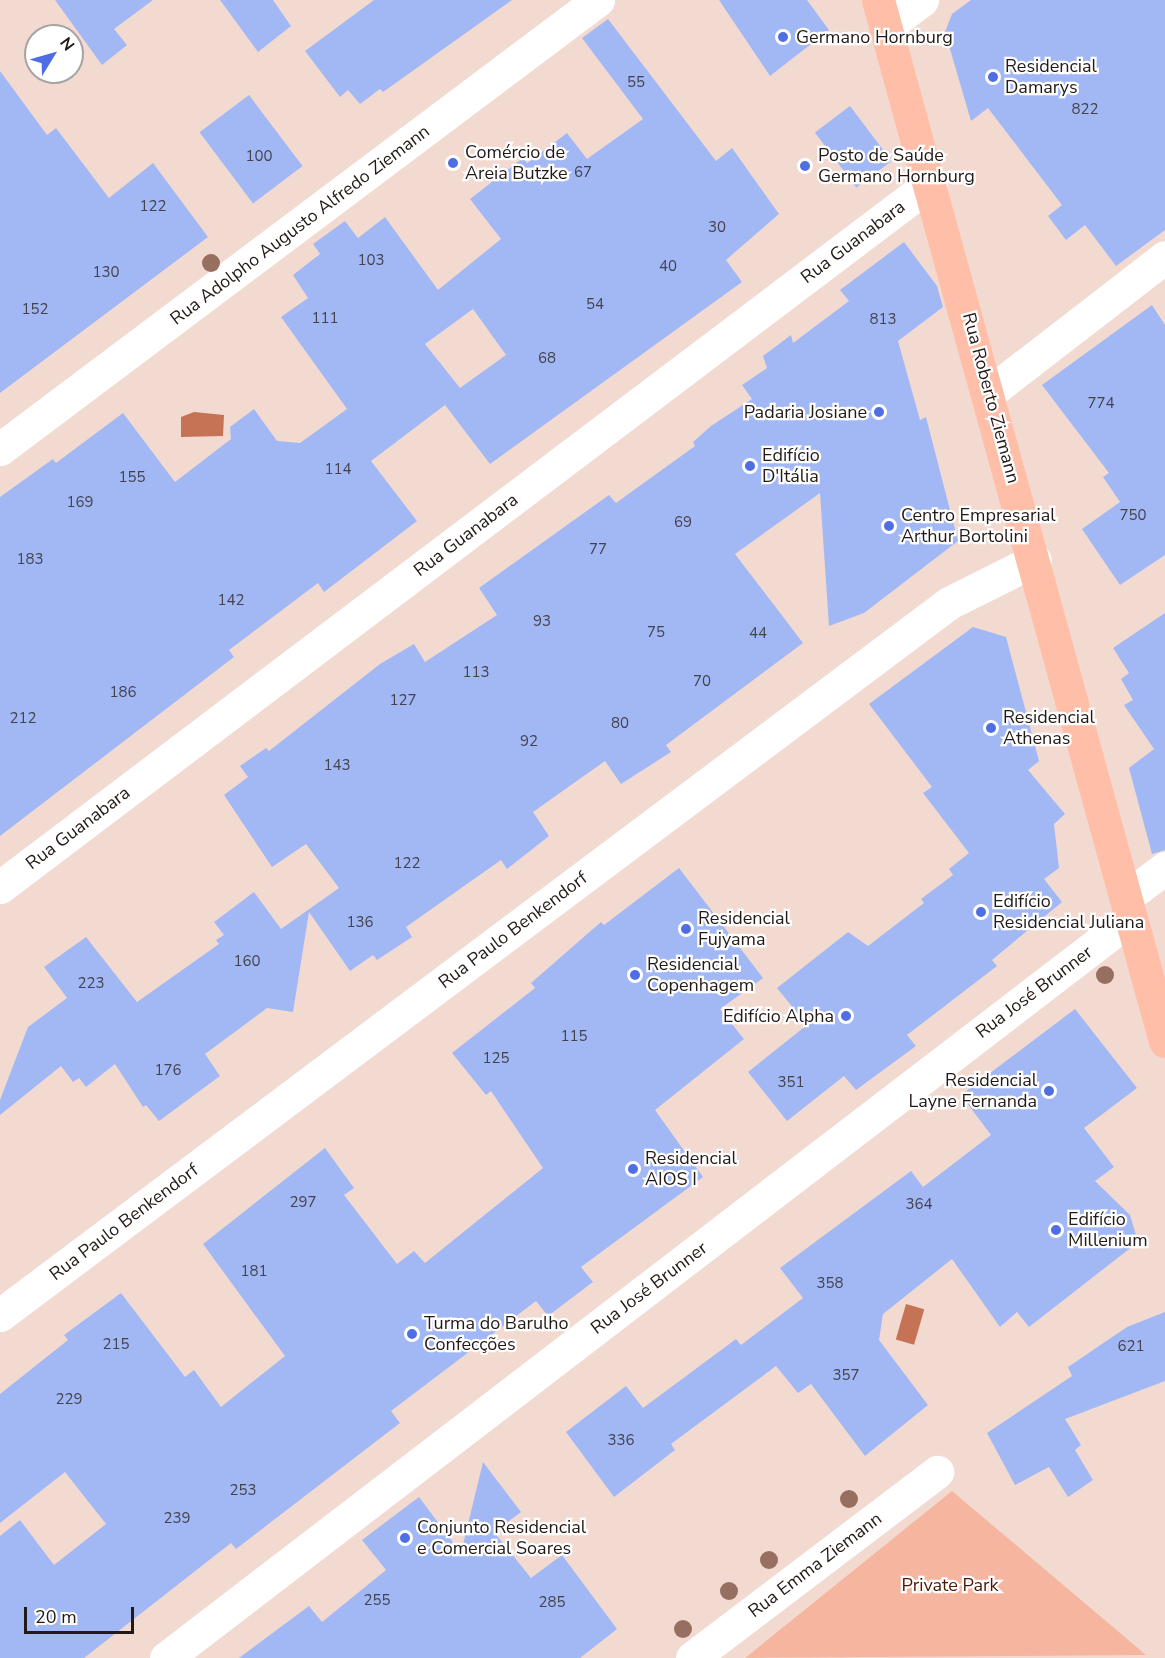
<!DOCTYPE html>
<meta charset="utf-8">
<style>
body{margin:0}
#map{position:relative;width:1165px;height:1658px;overflow:hidden;background:#f3dad1;font-family:"Nunito Sans",sans-serif}
div>[style]{position:absolute}
[style*='--x']{left:calc(var(--x)*1px);top:calc(var(--y)*1px);width:calc(var(--w)*1px);rotate:calc(var(--a)*1deg)}
.green>*{inset:0;background:#f6b59f}
.water>*{inset:0;background:#c57255;transform-origin:0 0}
.building>*{inset:0;background:#a2b8f5;transform-origin:0 0}
.minor>*{height:33px;margin:-16.5px;padding:0 16.5px;transform-origin:16.5px;border-radius:16.5px;background:#fff}
.major>*{height:33px;margin:-16.5px;padding:0 16.5px;transform-origin:16.5px;border-radius:16.5px;background:#ffbea7}
.trees>*{width:18px;height:18px;margin:-9px;border-radius:50%;background:#976f60}
.dots>*{width:16px;height:16px;translate:-50% -50%;box-sizing:border-box;border:3px solid #fff;border-radius:50%}
span{translate:-50% -50%;white-space:nowrap;text-align:center;line-height:1.15;-webkit-text-stroke:4.5px #fff;paint-order:stroke}
.number-label{font-size:15px;color:#43424e}
.number-label span{-webkit-text-stroke-width:0}
.poi-label{font-size:18px;color:#231a17}
.left{translate:0 -50%;text-align:left}
.right{translate:-100% -50%;text-align:right}
.street-label{font-size:18px;color:#231a17}
.park-label{font-size:18px;color:#4c1703}
.north{position:absolute;left:24px;top:24px;width:60px;height:60px;box-sizing:border-box;background:#fff;border:2px solid #a7a3a2;border-radius:50%;rotate:53deg;font-size:16px;font-weight:700;line-height:24px;text-align:center;color:#231a17}
.north::after{content:'';display:block;margin:auto;width:21px;height:27px;background:#506ee3;clip-path:polygon(50% 0,100% 100%,50% 72%,0 100%)}
.scale{position:absolute;left:24px;top:1607px;width:110px;height:27px;box-sizing:border-box;border:3px solid #231a17;border-top:0;padding-left:8px;font-size:18px;line-height:21px;white-space:nowrap;color:#231a17;-webkit-text-stroke:4px #fff;paint-order:stroke}
</style>
<div id="map">
<div class="green">
<div style="clip-path:polygon(952px 1491px,1146px 1655px,745px 1658px)"></div>
</div>
<div class="water">
<div style="clip-path:polygon(194px 412px,224px 415px,223px 436px,181px 437px,181px 417px)"></div>
<div style="left:906px;top:1304px;width:19px;height:37px;rotate:16deg"></div>
</div>
<div class="building">
<div style="clip-path:polygon(55px 0,153px 0,114px 29px,127px 45px,102px 65px)"></div>
<div style="clip-path:polygon(220px 0,273px 0,291px 26px,258px 52px)"></div>
<div style="clip-path:polygon(374px 0,512px 0,383px 92px,380px 89px,360px 104px,348px 90px,340px 97px,305px 51px)"></div>
<div style="clip-path:polygon(719px 0,807px 0,829px 30px,770px 76px)"></div>
<div style="clip-path:polygon(971px 0,1165px 0,1165px 230px,1116px 266px,1085px 225px,1066px 240px,1048px 216px,1062px 205px,988px 108px,971px 121px,945px 32px,952px 14px)"></div>
<div style="clip-path:polygon(evenodd,608px 19px,716px 161px,732px 148px,779px 214px,726px 260px,742px 282px,490px 464px,445px 405px,371px 461px,417px 521px,324px 592px,318px 583px,229px 650px,234px 657px,0 836px,0 497px,53px 459px,56px 463px,123px 413px,175px 482px,231px 439px,230px 427px,254px 409px,277px 441px,300px 443px,347px 409px,281px 317px,308px 298px,293px 275px,320px 254px,313px 244px,345px 221px,358px 238px,385px 217px,438px 290px,501px 239px,470px 199px,523px 158px,527px 163px,567px 133px,587px 159px,643px 119px,582px 38px,608px 19px,473px 309px,506px 355px,460px 388px,425px 344px,473px 309px)"></div>
<div style="clip-path:polygon(0 71px,47px 135px,56px 128px,109px 198px,153px 163px,208px 237px,0 393px)"></div>
<div style="left:249px;top:95px;width:89px;height:62px;rotate:53deg"></div>
<div style="left:850px;top:106px;width:69px;height:44px;rotate:53deg"></div>
<div style="clip-path:polygon(904px 242px,937px 286px,943px 307px,898px 341px,920px 420px,926px 417px,958px 541px,864px 613px,829px 626px,820px 493px,735px 554px,803px 643px,666px 745px,671px 752px,621px 784px,605px 761px,533px 812px,549px 836px,507px 869px,501px 860px,406px 927px,412px 937px,377px 960px,373px 955px,350px 971px,309px 912px,293px 1012px,267px 1008px,205px 1054px,220px 1076px,159px 1121px,146px 1105px,143px 1107px,115px 1064px,86px 1087px,79px 1078px,73px 1082px,61px 1066px,0 1115px,0 1100px,28px 1027px,67px 998px,44px 967px,86px 937px,137px 1002px,219px 944px,216px 940px,224px 935px,214px 922px,254px 892px,281px 929px,339px 888px,306px 844px,272px 867px,224px 795px,248px 777px,240px 766px,266px 748px,269px 751px,380px 664px,414px 644px,425px 662px,497px 615px,479px 588px,609px 495px,616px 503px,695px 446px,693px 442px,711px 426px,752px 399px,742px 385px,767px 368px,763px 356px,791px 335px,793px 343px,849px 301px,840px 290px)"></div>
<div style="clip-path:polygon(1152px 305px,1165px 325px,1165px 555px,1120px 585px,1082px 529px,1120px 502px,1103px 477px,1109px 473px,1042px 385px)"></div>
<div style="clip-path:polygon(1165px 613px,1165px 850px,1152px 854px,1129px 768px,1154px 749px,1124px 705px,1133px 700px,1121px 679px,1129px 673px,1113px 648px)"></div>
<div style="clip-path:polygon(973px 627px,1006px 637px,1039px 761px,1028px 770px,1065px 814px,1054px 824px,1059px 868px,1044px 879px,1062px 902px,992px 960px,997px 966px,907px 1035px,916px 1046px,856px 1090px,844px 1076px,787px 1121px,748px 1072px,807px 1025px,777px 988px,848px 932px,868px 946px,924px 903px,921px 899px,953px 875px,949px 869px,969px 853px,923px 793px,932px 787px,869px 704px)"></div>
<div style="clip-path:polygon(679px 868px,763px 978px,720px 1009px,744px 1039px,655px 1110px,703px 1177px,581px 1267px,593px 1282px,548px 1316px,536px 1301px,391px 1411px,400px 1423px,236px 1549px,231px 1543px,84px 1658px,0 1658px,0 1536px,20px 1520px,54px 1565px,106px 1524px,65px 1472px,0 1523px,0 1394px,68px 1340px,64px 1335px,121px 1293px,185px 1377px,194px 1370px,221px 1407px,285px 1356px,203px 1244px,325px 1148px,354px 1188px,344px 1195px,397px 1264px,414px 1251px,425px 1263px,543px 1168px,491px 1091px,486px 1095px,452px 1053px,535px 988px,531px 983px,601px 922px,604px 925px)"></div>
<div style="clip-path:polygon(1075px 1009px,1137px 1088px,1084px 1128px,1114px 1167px,1095px 1181px,1130px 1215px,1136px 1235px,1133px 1246px,1029px 1327px,1017px 1312px,1000px 1327px,952px 1259px,883px 1314px,879px 1340px,928px 1405px,865px 1456px,811px 1384px,798px 1393px,776px 1366px,671px 1444px,675px 1450px,614px 1497px,566px 1432px,626px 1386px,643px 1408px,736px 1339px,741px 1345px,803px 1298px,780px 1268px,911px 1171px,923px 1187px,991px 1135px,961px 1095px)"></div>
<div style="clip-path:polygon(1165px 1312px,1165px 1381px,1065px 1419px,1081px 1445px,1075px 1450px,1093px 1480px,1068px 1497px,1049px 1467px,1015px 1485px,987px 1433px,1072px 1376px,1068px 1367px,1127px 1327px)"></div>
<div style="clip-path:polygon(483px 1462px,521px 1512px,494px 1532px,531px 1578px,562px 1555px,617px 1629px,580px 1658px,239px 1658px,309px 1606px,322px 1622px,386px 1570px,362px 1540px,419px 1497px,461px 1553px)"></div>
</div>
<div class="minor">
<div style="--x:886;--y:27;--w:45;--a:-36.9"></div>
<div style="--x:989;--y:393;--w:222;--a:-37.7"></div>
<div style="--x:0;--y:449;--w:748;--a:-36.9"></div>
<div style="--x:0;--y:887;--w:1167;--a:-37.1"></div>
<div style="--x:1126;--y:897;--w:49;--a:-36.6"></div>
<div style="--x:0;--y:1315;--w:1186;--a:-36.88"></div>
<div style="--x:949;--y:603;--w:96;--a:-26.6"></div>
<div style="--x:166;--y:1658;--w:1216;--a:-37.48"></div>
<div style="--x:692;--y:1658;--w:308;--a:-37.2"></div>
</div>
<div class="major">
<div style="--x:878;--y:0;--w:1080;--a:74.59"></div>
</div>
<div class="trees">
<div style="left:211px;top:263px"></div>
<div style="left:1105px;top:975px"></div>
<div style="left:849px;top:1499px"></div>
<div style="left:769px;top:1560px"></div>
<div style="left:729px;top:1591px"></div>
<div style="left:683px;top:1629px"></div>
</div>
<div class="dots">
<div style="left:783px;top:37px;background:#506ee3"></div>
<div style="left:993px;top:77px;background:#506ee3"></div>
<div style="left:453px;top:163px;background:#506ee3"></div>
<div style="left:805px;top:166px;background:#506ee3"></div>
<div style="left:879px;top:412px;background:#506ee3"></div>
<div style="left:750px;top:466px;background:#506ee3"></div>
<div style="left:889px;top:526px;background:#506ee3"></div>
<div style="left:991px;top:728px;background:#506ee3"></div>
<div style="left:981px;top:912px;background:#506ee3"></div>
<div style="left:686px;top:929px;background:#506ee3"></div>
<div style="left:635px;top:975px;background:#506ee3"></div>
<div style="left:846px;top:1016px;background:#506ee3"></div>
<div style="left:1049px;top:1091px;background:#506ee3"></div>
<div style="left:633px;top:1169px;background:#506ee3"></div>
<div style="left:1056px;top:1230px;background:#506ee3"></div>
<div style="left:412px;top:1334px;background:#506ee3"></div>
<div style="left:405px;top:1538px;background:#506ee3"></div>
</div>
<div class="number-label">
<span style="left:636px;top:83px">55</span>
<span style="left:1085px;top:110px">822</span>
<span style="left:259px;top:157px">100</span>
<span style="left:583px;top:173px">67</span>
<span style="left:153px;top:207px">122</span>
<span style="left:717px;top:228px">30</span>
<span style="left:371px;top:261px">103</span>
<span style="left:668px;top:267px">40</span>
<span style="left:106px;top:273px">130</span>
<span style="left:595px;top:305px">54</span>
<span style="left:35px;top:310px">152</span>
<span style="left:325px;top:319px">111</span>
<span style="left:883px;top:320px">813</span>
<span style="left:547px;top:359px">68</span>
<span style="left:1101px;top:404px">774</span>
<span style="left:338px;top:470px">114</span>
<span style="left:132px;top:478px">155</span>
<span style="left:80px;top:503px">169</span>
<span style="left:1133px;top:516px">750</span>
<span style="left:683px;top:523px">69</span>
<span style="left:598px;top:550px">77</span>
<span style="left:30px;top:560px">183</span>
<span style="left:231px;top:601px">142</span>
<span style="left:542px;top:622px">93</span>
<span style="left:656px;top:633px">75</span>
<span style="left:758px;top:634px">44</span>
<span style="left:476px;top:673px">113</span>
<span style="left:702px;top:682px">70</span>
<span style="left:123px;top:693px">186</span>
<span style="left:403px;top:701px">127</span>
<span style="left:23px;top:719px">212</span>
<span style="left:620px;top:724px">80</span>
<span style="left:529px;top:742px">92</span>
<span style="left:337px;top:766px">143</span>
<span style="left:407px;top:864px">122</span>
<span style="left:360px;top:923px">136</span>
<span style="left:247px;top:962px">160</span>
<span style="left:91px;top:984px">223</span>
<span style="left:574px;top:1037px">115</span>
<span style="left:496px;top:1059px">125</span>
<span style="left:168px;top:1071px">176</span>
<span style="left:791px;top:1083px">351</span>
<span style="left:303px;top:1203px">297</span>
<span style="left:919px;top:1205px">364</span>
<span style="left:254px;top:1272px">181</span>
<span style="left:830px;top:1284px">358</span>
<span style="left:116px;top:1345px">215</span>
<span style="left:1131px;top:1347px">621</span>
<span style="left:846px;top:1376px">357</span>
<span style="left:69px;top:1400px">229</span>
<span style="left:621px;top:1441px">336</span>
<span style="left:243px;top:1491px">253</span>
<span style="left:177px;top:1519px">239</span>
<span style="left:377px;top:1601px">255</span>
<span style="left:552px;top:1603px">285</span>
</div>
<div class="poi-label">
<span class="left" style="left:796px;top:37px">Germano Hornburg</span>
<span class="left" style="left:1005px;top:77px">Residencial<br>Damarys</span>
<span class="left" style="left:465px;top:163px">Comércio de<br>Areia Butzke</span>
<span class="left" style="left:818px;top:166px">Posto de Saúde<br>Germano Hornburg</span>
<span class="right" style="left:867px;top:412px">Padaria Josiane</span>
<span class="left" style="left:762px;top:466px">Edifício<br>D'Itália</span>
<span class="left" style="left:901px;top:526px">Centro Empresarial<br>Arthur Bortolini</span>
<span class="left" style="left:1003px;top:728px">Residencial<br>Athenas</span>
<span class="left" style="left:993px;top:912px">Edifício<br>Residencial Juliana</span>
<span class="left" style="left:698px;top:929px">Residencial<br>Fujyama</span>
<span class="left" style="left:647px;top:975px">Residencial<br>Copenhagem</span>
<span class="right" style="left:834px;top:1016px">Edifício Alpha</span>
<span class="right" style="left:1037px;top:1091px">Residencial<br>Layne Fernanda</span>
<span class="left" style="left:645px;top:1169px">Residencial<br>AIOS I</span>
<span class="left" style="left:1068px;top:1230px">Edifício<br>Millenium</span>
<span class="left" style="left:424px;top:1334px">Turma do Barulho<br>Confecções</span>
<span class="left" style="left:417px;top:1538px">Conjunto Residencial<br>e Comercial Soares</span>
</div>
<div class="street-label">
<span style="left:300px;top:225px;rotate:-37deg">Rua Adolpho Augusto Alfredo Ziemann</span>
<span style="left:853px;top:242px;rotate:-37deg">Rua Guanabara</span>
<span style="left:991px;top:398px;rotate:75deg">Rua Roberto Ziemann</span>
<span style="left:466px;top:535px;rotate:-37deg">Rua Guanabara</span>
<span style="left:78px;top:828px;rotate:-37deg">Rua Guanabara</span>
<span style="left:513px;top:930px;rotate:-37deg">Rua Paulo Benkendorf</span>
<span style="left:1034px;top:992px;rotate:-37deg">Rua José Brunner</span>
<span style="left:124px;top:1222px;rotate:-37deg">Rua Paulo Benkendorf</span>
<span style="left:649px;top:1288px;rotate:-37deg">Rua José Brunner</span>
<span style="left:815px;top:1565px;rotate:-37deg">Rua Emma Ziemann</span>
</div>
<div class="park-label">
<span style="left:950px;top:1585px">Private Park</span>
</div>
<div class="north">N</div>
<div class="scale">20 m</div>
</div>
